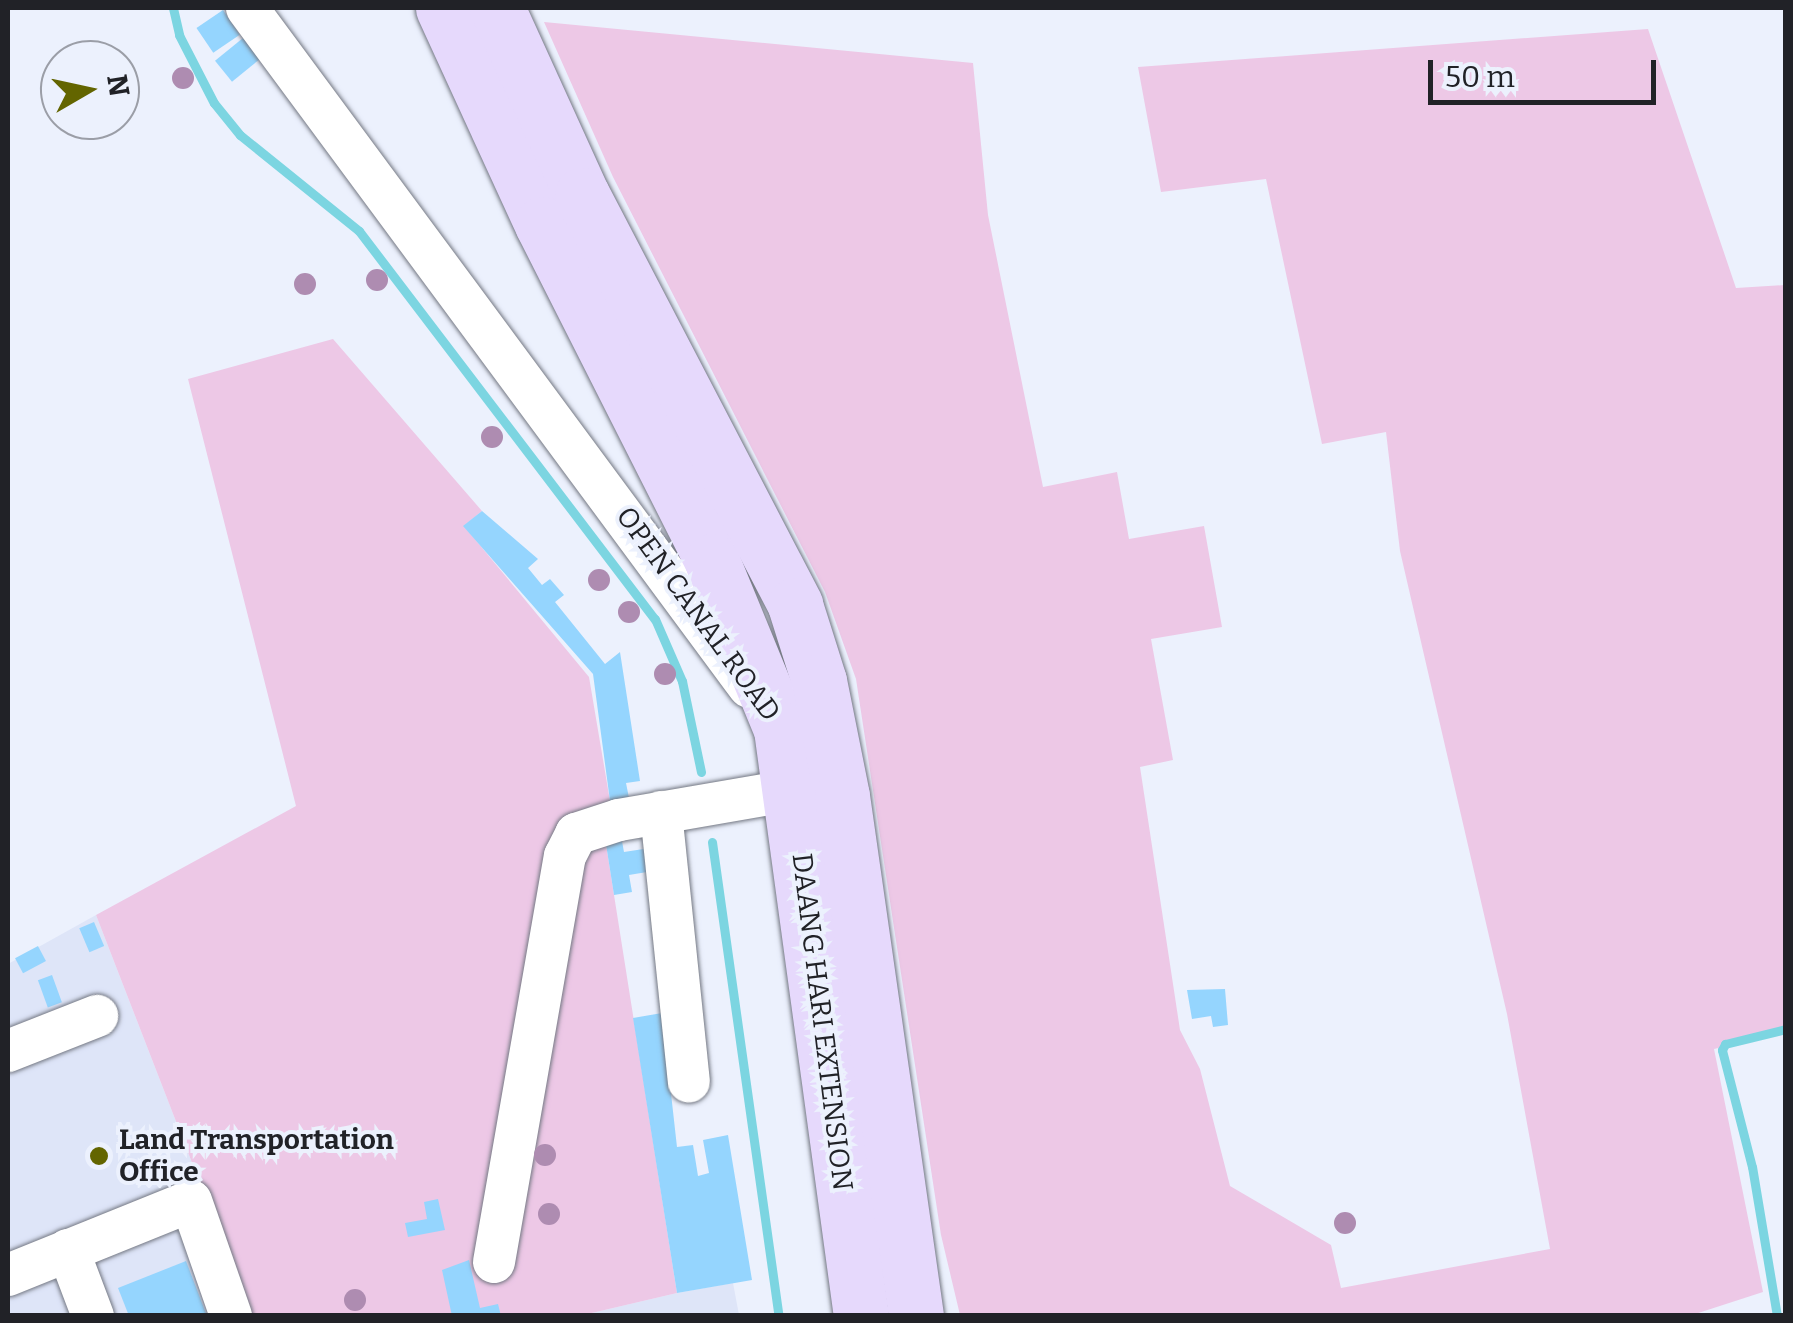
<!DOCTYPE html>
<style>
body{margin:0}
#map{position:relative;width:1793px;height:1323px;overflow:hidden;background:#ecf1fd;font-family:Bitter,serif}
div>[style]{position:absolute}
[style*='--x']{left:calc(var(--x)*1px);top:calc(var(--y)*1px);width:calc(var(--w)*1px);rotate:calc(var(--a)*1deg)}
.built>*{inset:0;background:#dee5f8}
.green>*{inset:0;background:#edc8e6}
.stream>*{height:9px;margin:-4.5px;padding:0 4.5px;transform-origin:4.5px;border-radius:4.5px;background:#7cd5e1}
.building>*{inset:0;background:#95d5fe;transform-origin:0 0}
.roads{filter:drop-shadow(0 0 2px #747883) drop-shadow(0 0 2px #747883)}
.minor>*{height:42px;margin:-21px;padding:0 21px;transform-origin:21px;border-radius:21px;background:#fff}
.major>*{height:55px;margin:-27.5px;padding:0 27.5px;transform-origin:27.5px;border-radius:27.5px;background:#e6d9fc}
.trees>*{width:22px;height:22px;margin:-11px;border-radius:50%;background:#ae8cb1}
.dots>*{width:28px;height:28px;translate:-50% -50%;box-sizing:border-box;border:5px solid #ecf1fd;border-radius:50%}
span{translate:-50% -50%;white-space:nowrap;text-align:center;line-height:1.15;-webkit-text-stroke:8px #ecf1fd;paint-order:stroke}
.street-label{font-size:28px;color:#212227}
.poi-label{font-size:28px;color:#212227;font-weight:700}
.left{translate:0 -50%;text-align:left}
.frame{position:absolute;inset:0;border:10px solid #212227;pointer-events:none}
.north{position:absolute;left:40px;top:40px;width:100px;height:100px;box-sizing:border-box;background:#ecf1fd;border:2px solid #9b9ea7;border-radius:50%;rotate:81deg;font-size:28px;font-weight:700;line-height:40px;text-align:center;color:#212227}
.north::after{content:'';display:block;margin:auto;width:35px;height:45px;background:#636500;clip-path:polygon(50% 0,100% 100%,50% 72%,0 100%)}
.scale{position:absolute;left:1428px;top:60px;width:228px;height:45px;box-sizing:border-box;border:5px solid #212227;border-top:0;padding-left:12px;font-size:30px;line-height:35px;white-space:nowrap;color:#212227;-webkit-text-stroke:8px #ecf1fd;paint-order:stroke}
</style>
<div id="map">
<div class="built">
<div style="clip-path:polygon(96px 915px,251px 1315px,8px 1315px,8px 964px)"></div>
<div style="clip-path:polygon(733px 1283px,739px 1315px,579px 1316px,677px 1293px)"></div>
</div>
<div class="green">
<div style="clip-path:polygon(544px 22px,973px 63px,988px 215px,1043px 487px,1117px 472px,1129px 539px,1204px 526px,1222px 627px,1151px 639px,1173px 760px,1140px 767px,1180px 1030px,1200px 1069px,1230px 1186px,1331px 1245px,1341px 1288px,1550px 1249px,1507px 1014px,1400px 551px,1386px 432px,1322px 444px,1266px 179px,1161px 192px,1138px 67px,1648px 29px,1736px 288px,1785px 285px,1785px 1032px,1714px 1049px,1763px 1292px,1689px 1316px,960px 1315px,941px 1235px,856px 679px,825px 592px,613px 177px)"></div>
<div style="clip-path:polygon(333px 339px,482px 511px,464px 526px,589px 677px,610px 801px,605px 838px,677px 1293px,579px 1316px,251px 1315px,96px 915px,296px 806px,188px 379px)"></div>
</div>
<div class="stream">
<div style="--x:173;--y:8;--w:28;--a:77"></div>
<div style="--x:179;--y:35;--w:76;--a:62.8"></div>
<div style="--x:214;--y:103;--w:41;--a:50.9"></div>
<div style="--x:240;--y:135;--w:153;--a:38.9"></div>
<div style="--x:359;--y:231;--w:488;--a:52.7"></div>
<div style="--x:655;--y:619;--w:68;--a:66.5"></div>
<div style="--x:682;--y:681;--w:93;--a:78.2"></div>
<div style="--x:712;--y:842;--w:479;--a:82"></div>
<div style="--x:1777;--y:1316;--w:151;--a:-99.5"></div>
<div style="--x:1752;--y:1167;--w:121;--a:-104.4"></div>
<div style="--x:1722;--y:1050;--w:7;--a:-63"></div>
<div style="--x:1725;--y:1044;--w:63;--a:-13.8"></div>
</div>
<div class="building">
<div style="left:223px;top:10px;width:30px;height:32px;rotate:56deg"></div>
<div style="left:243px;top:38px;width:27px;height:36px;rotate:51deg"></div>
<div style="clip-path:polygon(482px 511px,538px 559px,528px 568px,542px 585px,550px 579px,564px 595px,555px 602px,605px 664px,620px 652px,640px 781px,626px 783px,629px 798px,610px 801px,593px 674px,463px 526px)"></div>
<div style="clip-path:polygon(621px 836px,624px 852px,650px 848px,653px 871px,629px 875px,632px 892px,614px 895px,605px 838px)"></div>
<div style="left:94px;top:922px;width:26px;height:16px;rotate:67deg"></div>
<div style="left:38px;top:946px;width:17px;height:26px;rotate:62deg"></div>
<div style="left:52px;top:975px;width:29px;height:15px;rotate:70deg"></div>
<div style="clip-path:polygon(1225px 989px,1228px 1025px,1213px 1027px,1211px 1016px,1192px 1019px,1187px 990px)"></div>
<div style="clip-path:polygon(662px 1013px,677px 1147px,693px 1145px,698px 1176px,709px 1173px,703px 1140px,728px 1135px,752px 1280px,677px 1293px,633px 1018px)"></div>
<div style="clip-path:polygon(438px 1199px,445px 1230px,408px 1237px,405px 1223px,427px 1219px,424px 1202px)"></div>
<div style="clip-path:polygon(469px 1260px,480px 1308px,498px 1304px,501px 1316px,452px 1316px,442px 1270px)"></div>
<div style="clip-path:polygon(186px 1261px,207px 1316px,129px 1316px,118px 1288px)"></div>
</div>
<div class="roads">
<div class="minor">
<div style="--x:247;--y:8;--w:844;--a:53.52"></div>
<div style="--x:661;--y:812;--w:271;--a:84.1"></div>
<div style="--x:8;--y:1051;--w:96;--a:-21.5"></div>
<div style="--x:68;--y:1250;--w:71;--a:69.3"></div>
<div style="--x:494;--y:1262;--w:412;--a:-80.1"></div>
<div style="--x:565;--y:856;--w:25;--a:-63"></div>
<div style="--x:576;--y:834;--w:45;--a:-18"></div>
<div style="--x:619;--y:820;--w:177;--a:-9.8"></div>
<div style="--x:8;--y:1275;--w:197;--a:-22"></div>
<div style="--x:191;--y:1201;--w:122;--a:70.8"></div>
</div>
<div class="major">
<div style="--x:443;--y:8;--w:238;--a:65.4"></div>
<div style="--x:542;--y:224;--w:377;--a:63.2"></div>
<div style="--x:712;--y:561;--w:182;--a:67.7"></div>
<div style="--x:781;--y:729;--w:592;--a:82.24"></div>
<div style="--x:497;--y:8;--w:205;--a:65.6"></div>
<div style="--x:582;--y:195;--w:462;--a:62.5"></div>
<div style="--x:795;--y:605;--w:80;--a:72.5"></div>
<div style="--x:819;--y:681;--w:117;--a:78.7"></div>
<div style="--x:842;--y:796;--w:525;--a:81.9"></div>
</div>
</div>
<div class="trees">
<div style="left:183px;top:78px"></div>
<div style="left:377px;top:280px"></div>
<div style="left:305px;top:284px"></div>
<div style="left:492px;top:437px"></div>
<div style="left:599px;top:580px"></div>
<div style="left:629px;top:612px"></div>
<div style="left:665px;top:674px"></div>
<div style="left:545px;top:1155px"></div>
<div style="left:549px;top:1214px"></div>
<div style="left:1345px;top:1223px"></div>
<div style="left:355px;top:1300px"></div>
</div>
<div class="dots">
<div style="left:99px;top:1156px;background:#636500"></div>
</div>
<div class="street-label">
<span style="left:698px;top:614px;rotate:54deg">OPEN CANAL ROAD</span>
<span style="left:822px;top:1022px;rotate:83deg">DAANG HARI EXTENSION</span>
</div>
<div class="poi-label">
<span class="left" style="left:119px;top:1156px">Land Transportation<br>Office</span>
</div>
<div class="frame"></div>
<div class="north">N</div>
<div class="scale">50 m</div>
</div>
